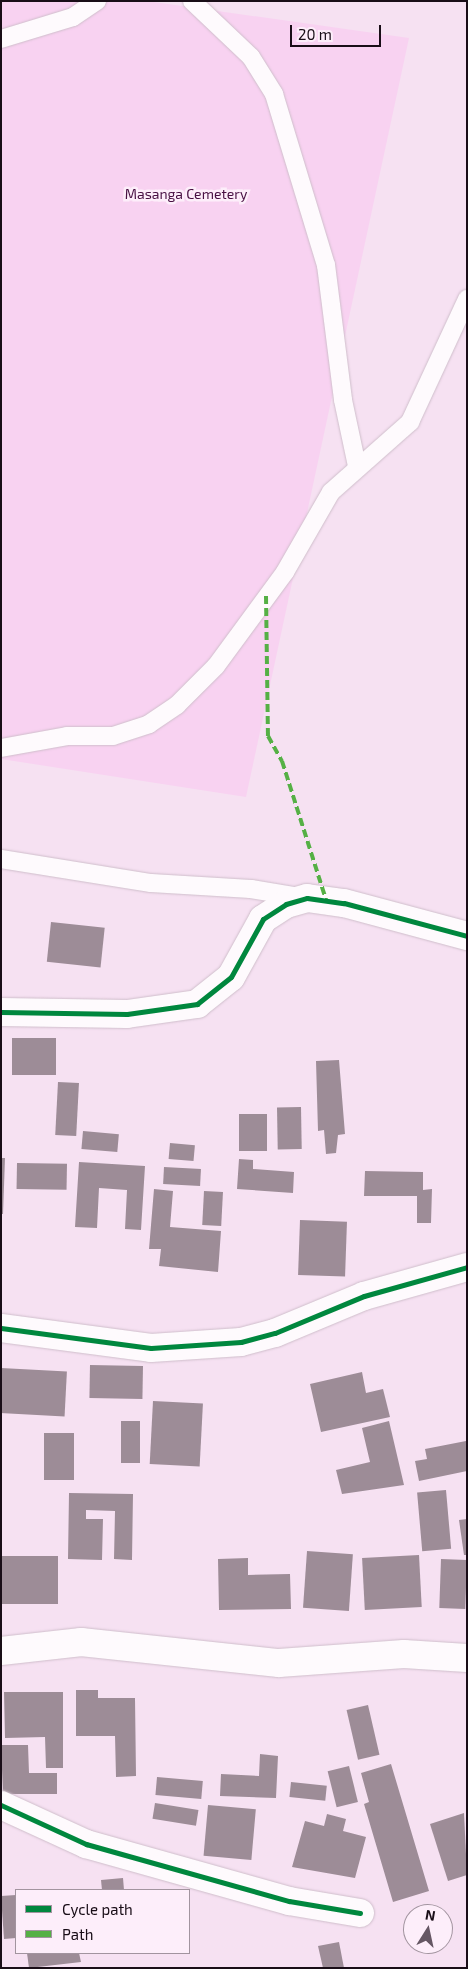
<!DOCTYPE html>
<style>
body{margin:0}
#map{position:relative;width:468px;height:1969px;overflow:hidden;background:#f6e1f2;font-family:"Exo 2",sans-serif}
div>[style]{position:absolute}
[style*='--x']{left:calc(var(--x)*1px);top:calc(var(--y)*1px);width:calc(var(--w)*1px);rotate:calc(var(--a)*1deg)}
.green>*{inset:0;background:#f8d2f1}
.building>*{inset:0;background:#9d8c97;transform-origin:0 0}
.roads{filter:drop-shadow(0 0 1px #cfbecb) drop-shadow(0 0 1px #cfbecb)}
.service>*{height:18px;margin:-9px;padding:0 9px;transform-origin:9px;border-radius:9px;background:#fefafd}
.minor>*{height:28px;margin:-14px;padding:0 14px;transform-origin:14px;border-radius:14px;background:#fefafd}
.quiet>*{height:4px;margin-top:-2px;transform-origin:0;background:repeating-linear-gradient(90deg,#55b045 0 8px,transparent 0 12px)}
.cycleway>*{height:5px;margin:-2.5px;padding:0 2.5px;transform-origin:2.5px;border-radius:2.5px;background:#00873e}
span{translate:-50% -50%;white-space:nowrap;text-align:center;line-height:1.15;-webkit-text-stroke:5px #fdeefa;paint-order:stroke}
.park-label{font-size:14px;color:#470f42}
.frame{position:absolute;inset:0;border:2px solid #190d17;pointer-events:none}
.legend{position:absolute;left:15px;top:1889px;width:175px;height:65px;box-sizing:border-box;background:#fdeefa;border:1px solid #a2949f;margin:0;padding:6px 9px;list-style:none;font-size:15px;color:#190d17}
.legend li{display:flex;align-items:center;gap:10px;height:25px}
.legend b{width:25px;border:1px solid #a2949f}
.north{position:absolute;left:403px;top:1904px;width:50px;height:50px;box-sizing:border-box;background:#fdeefa;border:1px solid #a2949f;border-radius:50%;rotate:10deg;font-size:14px;font-weight:700;line-height:20px;text-align:center;color:#190d17}
.north::after{content:'';display:block;margin:auto;width:18px;height:22px;background:#665764;clip-path:polygon(50% 0,100% 100%,50% 72%,0 100%)}
.scale{position:absolute;left:290px;top:25px;width:91px;height:22px;box-sizing:border-box;border:2px solid #190d17;border-top:0;padding-left:6px;font-size:15px;line-height:18px;white-space:nowrap;color:#190d17;-webkit-text-stroke:4px #fdeefa;paint-order:stroke}
</style>
<div id="map">
<div class="green">
<div style="clip-path:polygon(1px 1px,147px 1px,409px 38px,246px 797px,1px 759px)"></div>
</div>
<div class="building">
<div style="left:51px;top:922px;width:54px;height:40px;rotate:6deg"></div>
<div style="left:12px;top:1038px;width:44px;height:37px"></div>
<div style="clip-path:polygon(339px 1060px,345px 1134px,338px 1135px,336px 1153px,326px 1154px,324px 1130px,318px 1131px,316px 1061px)"></div>
<div style="left:58px;top:1082px;width:21px;height:53px;rotate:3deg"></div>
<div style="left:301px;top:1107px;width:42px;height:24px;rotate:89deg"></div>
<div style="left:239px;top:1114px;width:28px;height:37px"></div>
<div style="left:83px;top:1131px;width:36px;height:18px;rotate:5deg"></div>
<div style="left:170px;top:1143px;width:25px;height:16px;rotate:5deg"></div>
<div style="clip-path:polygon(1px 1158px,5px 1158px,3px 1214px,1px 1214px)"></div>
<div style="clip-path:polygon(239px 1159px,253px 1160px,253px 1169px,294px 1172px,293px 1193px,237px 1189px)"></div>
<div style="clip-path:polygon(79px 1162px,145px 1166px,141px 1230px,125px 1229px,127px 1190px,99px 1188px,97px 1228px,75px 1227px)"></div>
<div style="left:17px;top:1163px;width:50px;height:26px;rotate:1deg"></div>
<div style="left:164px;top:1167px;width:37px;height:17px;rotate:3deg"></div>
<div style="clip-path:polygon(365px 1171px,423px 1172px,423px 1190px,432px 1189px,431px 1223px,417px 1223px,417px 1196px,364px 1196px)"></div>
<div style="clip-path:polygon(154px 1189px,173px 1191px,170px 1227px,221px 1231px,218px 1272px,159px 1266px,161px 1249px,149px 1249px)"></div>
<div style="left:204px;top:1191px;width:19px;height:34px;rotate:3deg"></div>
<div style="left:300px;top:1220px;width:47px;height:55px;rotate:2deg"></div>
<div style="left:90px;top:1365px;width:53px;height:33px;rotate:1deg"></div>
<div style="left:1px;top:1368px;width:66px;height:45px;rotate:3deg"></div>
<div style="clip-path:polygon(362px 1372px,366px 1393px,383px 1389px,390px 1417px,321px 1432px,310px 1384px)"></div>
<div style="left:153px;top:1401px;width:50px;height:63px;rotate:3deg"></div>
<div style="left:121px;top:1421px;width:19px;height:42px"></div>
<div style="clip-path:polygon(389px 1421px,404px 1485px,342px 1494px,336px 1470px,370px 1462px,362px 1428px)"></div>
<div style="left:44px;top:1433px;width:30px;height:47px"></div>
<div style="clip-path:polygon(466px 1441px,467px 1471px,419px 1481px,415px 1461px,427px 1459px,425px 1449px)"></div>
<div style="left:446px;top:1490px;width:59px;height:29px;rotate:85deg"></div>
<div style="clip-path:polygon(69px 1493px,133px 1494px,132px 1560px,114px 1559px,115px 1511px,86px 1510px,86px 1519px,103px 1519px,102px 1560px,68px 1559px)"></div>
<div style="clip-path:polygon(467px 1519px,467px 1555px,464px 1555px,459px 1520px)"></div>
<div style="left:307px;top:1551px;width:46px;height:57px;rotate:4deg"></div>
<div style="left:419px;top:1555px;width:52px;height:57px;rotate:87deg"></div>
<div style="left:1px;top:1556px;width:57px;height:48px"></div>
<div style="clip-path:polygon(248px 1558px,248px 1575px,290px 1574px,291px 1609px,219px 1610px,218px 1559px)"></div>
<div style="left:441px;top:1559px;width:26px;height:49px;rotate:2deg"></div>
<div style="clip-path:polygon(76px 1690px,98px 1690px,98px 1698px,135px 1698px,136px 1776px,116px 1777px,115px 1736px,76px 1736px)"></div>
<div style="clip-path:polygon(4px 1692px,63px 1692px,63px 1768px,46px 1768px,45px 1737px,5px 1738px)"></div>
<div style="left:368px;top:1705px;width:51px;height:22px;rotate:77deg"></div>
<div style="clip-path:polygon(1px 1745px,28px 1745px,29px 1773px,57px 1773px,57px 1794px,3px 1794px)"></div>
<div style="clip-path:polygon(260px 1754px,278px 1756px,276px 1798px,220px 1796px,221px 1774px,259px 1776px)"></div>
<div style="clip-path:polygon(391px 1764px,429px 1891px,393px 1902px,364px 1804px,369px 1802px,361px 1773px)"></div>
<div style="left:349px;top:1766px;width:37px;height:22px;rotate:76deg"></div>
<div style="left:157px;top:1777px;width:46px;height:18px;rotate:5deg"></div>
<div style="left:291px;top:1782px;width:36px;height:15px;rotate:6deg"></div>
<div style="left:155px;top:1803px;width:44px;height:16px;rotate:9deg"></div>
<div style="left:208px;top:1805px;width:48px;height:51px;rotate:5deg"></div>
<div style="clip-path:polygon(464px 1813px,467px 1875px,448px 1881px,430px 1824px)"></div>
<div style="clip-path:polygon(327px 1814px,346px 1819px,343px 1831px,366px 1837px,355px 1878px,292px 1867px,305px 1821px,324px 1826px)"></div>
<div style="clip-path:polygon(123px 1878px,124px 1890px,102px 1890px,101px 1880px)"></div>
<div style="clip-path:polygon(16px 1895px,16px 1938px,4px 1939px,1px 1896px)"></div>
<div style="clip-path:polygon(339px 1942px,344px 1968px,323px 1968px,318px 1946px)"></div>
<div style="clip-path:polygon(27px 1953px,79px 1953px,81px 1962px,29px 1968px)"></div>
</div>
<div class="roads">
<div class="service">
<div style="--x:192;--y:1;--w:81;--a:43.5"></div>
<div style="--x:251;--y:57;--w:44;--a:58.1"></div>
<div style="--x:274;--y:94;--w:179;--a:73.1"></div>
<div style="--x:326;--y:265;--w:136;--a:82.8"></div>
<div style="--x:343;--y:400;--w:67;--a:78"></div>
<div style="--x:1;--y:39;--w:75;--a:-17"></div>
<div style="--x:73;--y:17;--w:29;--a:-34"></div>
<div style="--x:1;--y:748;--w:67;--a:-10.3"></div>
<div style="--x:67;--y:736;--w:46;--a:0"></div>
<div style="--x:113;--y:736;--w:38;--a:-18"></div>
<div style="--x:149;--y:724;--w:34;--a:-34"></div>
<div style="--x:177;--y:705;--w:55;--a:-45"></div>
<div style="--x:216;--y:666;--w:117;--a:-53.7"></div>
<div style="--x:285;--y:572;--w:92;--a:-60.1"></div>
<div style="--x:331;--y:492;--w:106;--a:-41.5"></div>
<div style="--x:410;--y:422;--w:136;--a:-65.1"></div>
<div style="--x:1;--y:859;--w:152;--a:9.1"></div>
<div style="--x:151;--y:883;--w:100;--a:3.4"></div>
<div style="--x:251;--y:889;--w:50;--a:9.3"></div>
</div>
<div class="minor">
<div style="--x:1;--y:1012;--w:126;--a:0.9"></div>
<div style="--x:127;--y:1014;--w:71;--a:-8.1"></div>
<div style="--x:197;--y:1004;--w:43;--a:-38.5"></div>
<div style="--x:231;--y:977;--w:66;--a:-61.1"></div>
<div style="--x:263;--y:919;--w:27;--a:-33"></div>
<div style="--x:286;--y:904;--w:22;--a:-16"></div>
<div style="--x:307;--y:898;--w:37;--a:8"></div>
<div style="--x:344;--y:903;--w:127;--a:15"></div>
<div style="--x:1;--y:1328;--w:151;--a:7.6"></div>
<div style="--x:151;--y:1348;--w:90;--a:-3.8"></div>
<div style="--x:241;--y:1342;--w:35;--a:-15"></div>
<div style="--x:275;--y:1333;--w:96;--a:-22.6"></div>
<div style="--x:364;--y:1296;--w:107;--a:-15.7"></div>
<div style="--x:1;--y:1651;--w:81;--a:-6.4"></div>
<div style="--x:81;--y:1642;--w:199;--a:6.1"></div>
<div style="--x:279;--y:1663;--w:125;--a:-4.1"></div>
<div style="--x:404;--y:1654;--w:63;--a:3.6"></div>
<div style="--x:1;--y:1805;--w:94;--a:24.6"></div>
<div style="--x:86;--y:1844;--w:211;--a:15.7"></div>
<div style="--x:289;--y:1901;--w:72;--a:9.6"></div>
</div>
</div>
<div class="quiet">
<div style="--x:266;--y:596;--w:140;--a:89.2"></div>
<div style="--x:268;--y:736;--w:29;--a:61"></div>
<div style="--x:282;--y:761;--w:146;--a:72.4"></div>
</div>
<div class="cycleway">
<div style="--x:1;--y:1012;--w:126;--a:0.9"></div>
<div style="--x:127;--y:1014;--w:71;--a:-8.1"></div>
<div style="--x:197;--y:1004;--w:43;--a:-38.5"></div>
<div style="--x:231;--y:977;--w:66;--a:-61.1"></div>
<div style="--x:263;--y:919;--w:27;--a:-33"></div>
<div style="--x:286;--y:904;--w:22;--a:-16"></div>
<div style="--x:307;--y:898;--w:37;--a:8"></div>
<div style="--x:344;--y:903;--w:127;--a:15"></div>
<div style="--x:1;--y:1328;--w:151;--a:7.6"></div>
<div style="--x:151;--y:1348;--w:90;--a:-3.8"></div>
<div style="--x:241;--y:1342;--w:35;--a:-15"></div>
<div style="--x:275;--y:1333;--w:96;--a:-22.6"></div>
<div style="--x:364;--y:1296;--w:107;--a:-15.7"></div>
<div style="--x:1;--y:1805;--w:94;--a:24.6"></div>
<div style="--x:86;--y:1844;--w:211;--a:15.7"></div>
<div style="--x:289;--y:1901;--w:72;--a:9.6"></div>
</div>
<div class="park-label">
<span style="left:186px;top:194px">Masanga Cemetery</span>
</div>
<div class="frame"></div>
<ul class="legend">
<li><b style="height:6px;background:#00873e"></b>Cycle path</li>
<li><b style="height:6px;background:#55b045"></b>Path</li>
</ul>
<div class="north">N</div>
<div class="scale">20 m</div>
</div>
